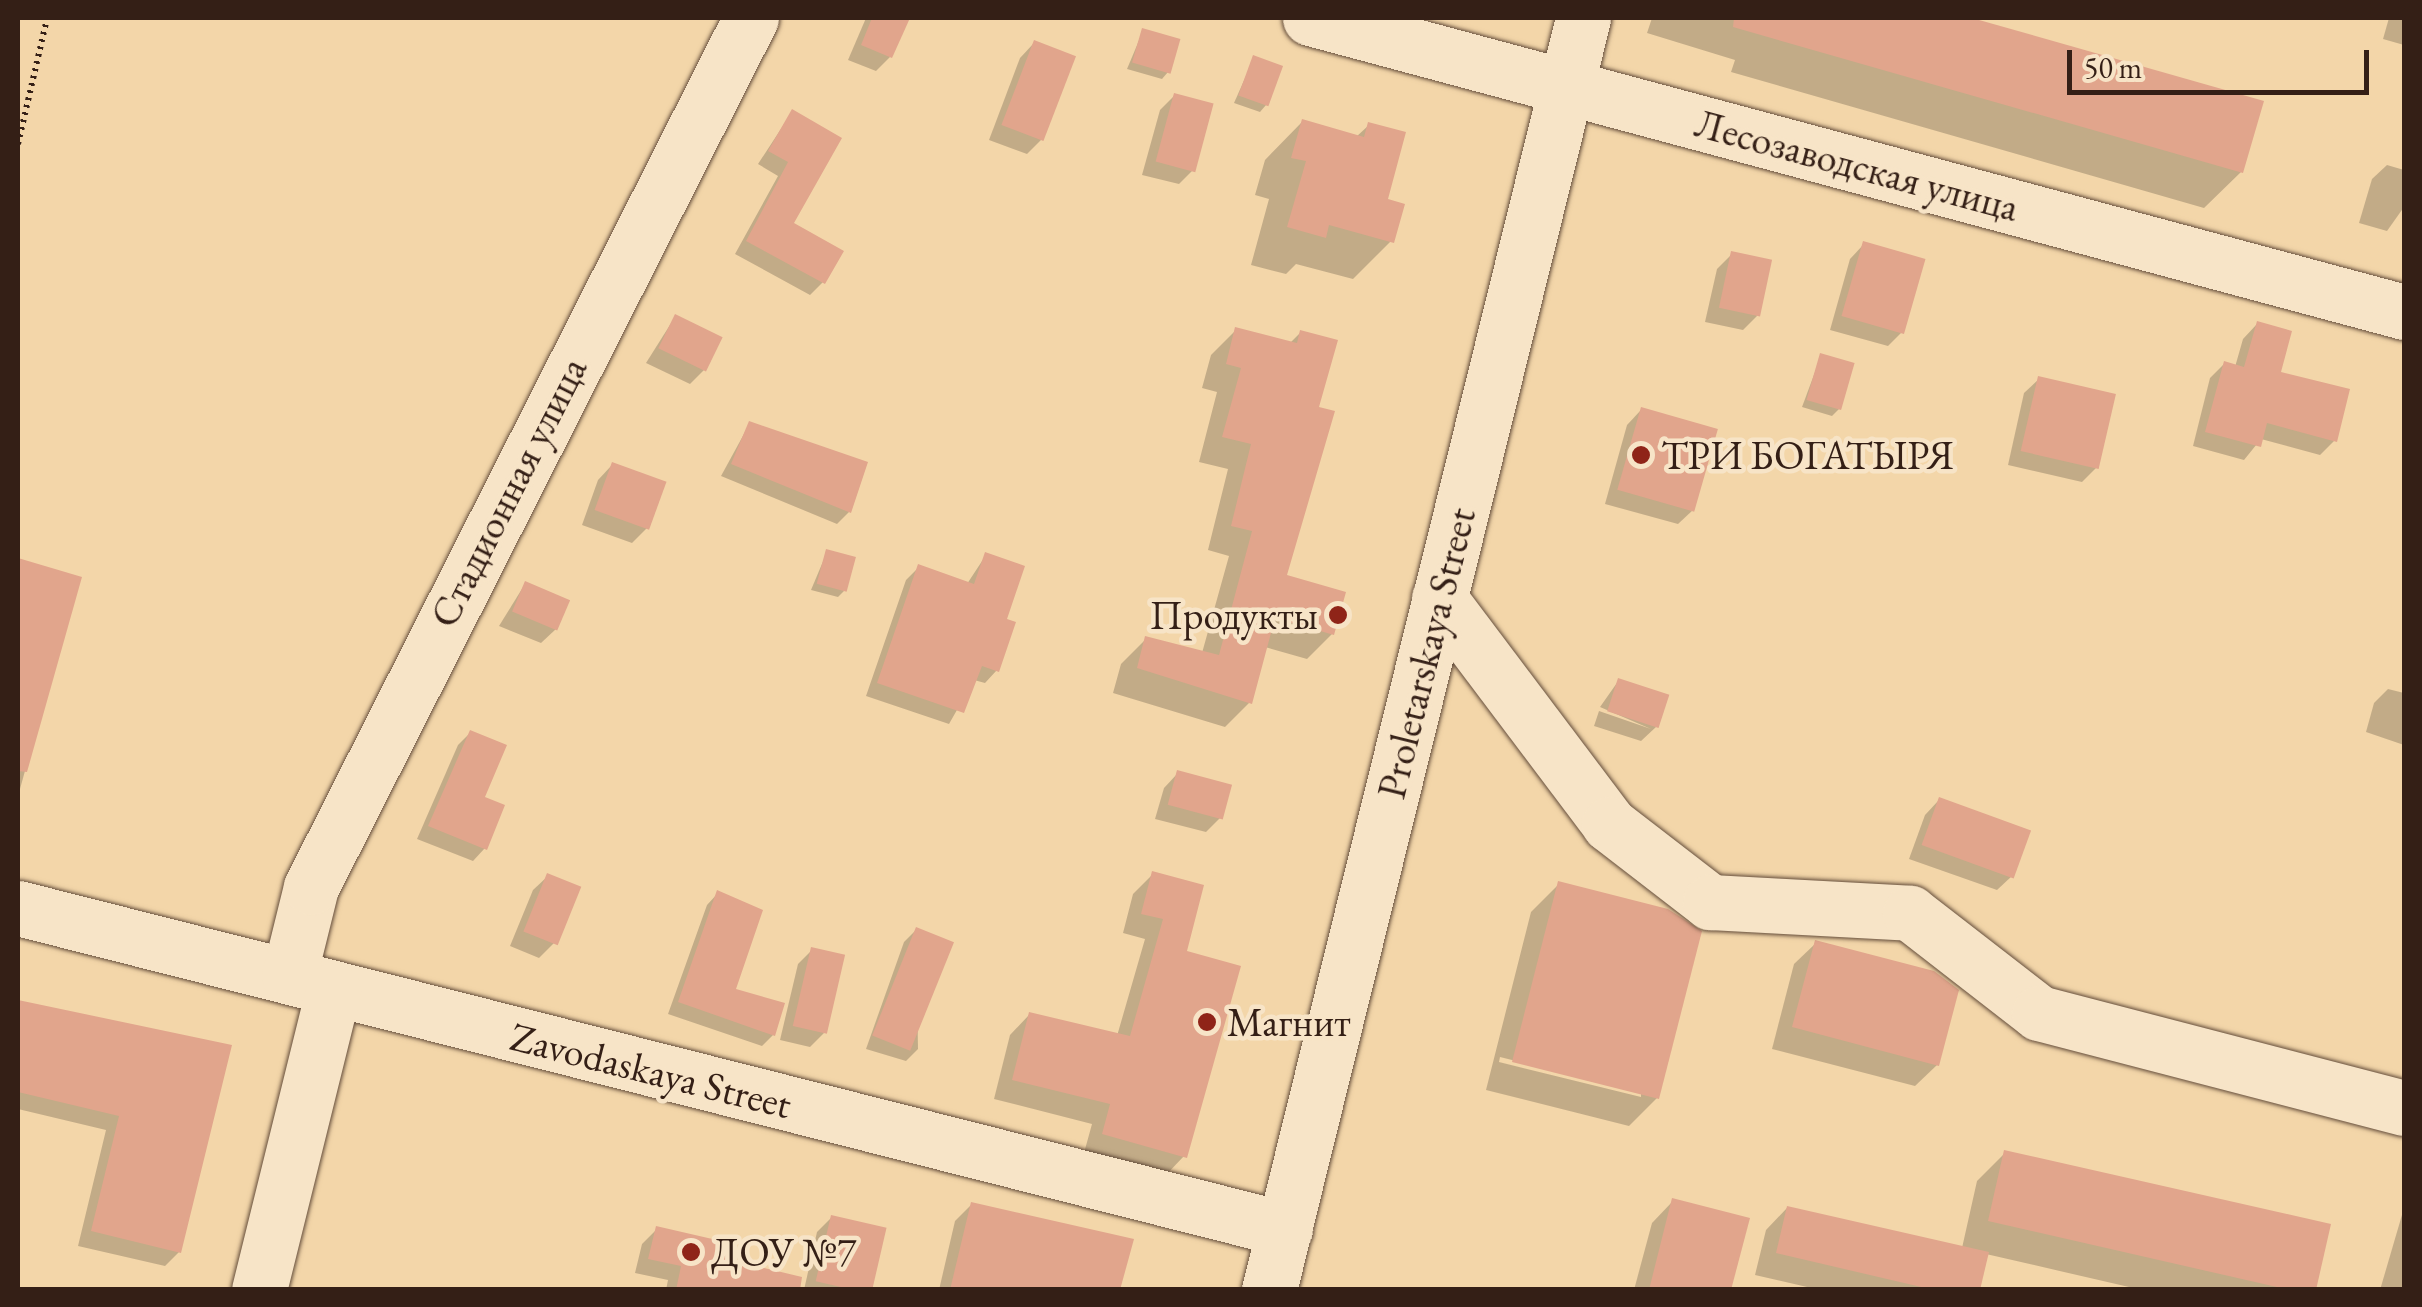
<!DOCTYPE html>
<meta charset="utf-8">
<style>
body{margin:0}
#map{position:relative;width:2422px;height:1307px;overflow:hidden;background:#f3d6a9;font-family:"EB Garamond",serif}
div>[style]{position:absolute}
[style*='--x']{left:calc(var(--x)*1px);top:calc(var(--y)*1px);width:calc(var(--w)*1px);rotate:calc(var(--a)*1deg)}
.shadow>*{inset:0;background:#0003}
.building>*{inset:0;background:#e1a58c;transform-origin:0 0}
.path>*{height:6px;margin-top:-3px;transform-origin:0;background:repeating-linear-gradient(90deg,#341f16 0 2.5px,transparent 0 7.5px)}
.roads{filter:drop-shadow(0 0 2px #644d3b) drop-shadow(0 0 2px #644d3b)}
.minor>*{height:55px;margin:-27.5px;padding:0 27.5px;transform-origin:27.5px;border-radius:27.5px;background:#f7e4c7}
.dots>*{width:28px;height:28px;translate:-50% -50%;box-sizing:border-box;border:5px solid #f7e4c7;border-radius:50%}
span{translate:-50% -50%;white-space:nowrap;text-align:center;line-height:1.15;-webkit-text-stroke:9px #f7e4c7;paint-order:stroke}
.street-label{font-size:40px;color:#341f16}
.poi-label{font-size:40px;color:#341f16}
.left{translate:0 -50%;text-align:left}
.right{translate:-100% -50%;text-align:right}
.frame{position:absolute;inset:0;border:20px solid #341f16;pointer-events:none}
.scale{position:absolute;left:2067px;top:50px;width:302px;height:45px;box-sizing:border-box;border:5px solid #341f16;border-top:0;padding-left:12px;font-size:30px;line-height:35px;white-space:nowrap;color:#341f16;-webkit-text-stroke:8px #f7e4c7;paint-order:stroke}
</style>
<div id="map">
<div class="shadow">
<div style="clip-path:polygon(866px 18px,907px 18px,890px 57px,876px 71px,848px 60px)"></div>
<div style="clip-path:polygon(1652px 18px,1963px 18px,2261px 103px,2241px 172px,2204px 208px,1731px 72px,1735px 60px,1647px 33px)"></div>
<div style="clip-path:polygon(2389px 18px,2404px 18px,2404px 45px,2383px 39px)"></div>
<div style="clip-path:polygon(1143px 31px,1168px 72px,1162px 79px,1127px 69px)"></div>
<div style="clip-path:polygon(1034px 43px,1041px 140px,1027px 154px,989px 140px,1020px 58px)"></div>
<div style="clip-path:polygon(1254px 58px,1266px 105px,1260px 112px,1234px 103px)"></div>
<div style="clip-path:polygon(1174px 96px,1193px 170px,1179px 184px,1142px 175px,1160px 110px)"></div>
<div style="clip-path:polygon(792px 112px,791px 224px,823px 282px,810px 295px,735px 254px,778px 176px,758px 164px)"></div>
<div style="clip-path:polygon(1302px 122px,1356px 137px,1369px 125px,1391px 241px,1353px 279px,1296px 264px,1286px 274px,1251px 265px,1269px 199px,1255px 195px,1265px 160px)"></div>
<div style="clip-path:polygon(2387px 165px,2404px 170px,2404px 207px,2387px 231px,2359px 223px,2372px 179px)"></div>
<div style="clip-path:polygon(1864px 244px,1902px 332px,1888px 346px,1830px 330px,1850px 259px)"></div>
<div style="clip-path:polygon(1732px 254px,1757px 316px,1743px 330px,1705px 322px,1717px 269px)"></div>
<div style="clip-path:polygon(675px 317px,705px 369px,690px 384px,646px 363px)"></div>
<div style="clip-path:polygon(2257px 324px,2278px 373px,2335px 440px,2320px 455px,2261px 439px,2244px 460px,2193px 446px,2210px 378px,2224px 364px,2235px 367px,2243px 339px)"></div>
<div style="clip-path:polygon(1236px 330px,1289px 344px,1301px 332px,1284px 577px,1332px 634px,1307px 659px,1265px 647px,1250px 702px,1225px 727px,1113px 693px,1121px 664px,1146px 639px,1202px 653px,1229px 556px,1208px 550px,1228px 469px,1199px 462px,1217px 392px,1202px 388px,1211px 355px)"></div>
<div style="clip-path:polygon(1821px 356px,1839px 409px,1832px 416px,1802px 407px)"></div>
<div style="clip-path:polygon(2039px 379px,2097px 467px,2082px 482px,2008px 465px,2024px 393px)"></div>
<div style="clip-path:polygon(1641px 410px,1693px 510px,1678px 524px,1605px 504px,1627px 425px)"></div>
<div style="clip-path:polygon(750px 423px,865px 464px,849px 512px,837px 524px,721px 476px)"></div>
<div style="clip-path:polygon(612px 465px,647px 528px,632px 543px,582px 525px,598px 480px)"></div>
<div style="clip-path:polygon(827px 552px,844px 591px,838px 597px,811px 590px)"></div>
<div style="clip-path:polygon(986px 555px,1004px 620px,997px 670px,985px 683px,974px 680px,949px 724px,866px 696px,906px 580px,919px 567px,967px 584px)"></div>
<div style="clip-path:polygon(18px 561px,79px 578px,18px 796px)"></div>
<div style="clip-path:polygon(525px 584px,556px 629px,541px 643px,499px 626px)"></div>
<div style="clip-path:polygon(1619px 680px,1656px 727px,1641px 741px,1594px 726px,1599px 711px,1651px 729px,1600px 707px)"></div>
<div style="clip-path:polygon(2388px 689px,2404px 693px,2404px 745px,2366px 732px,2374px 703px)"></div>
<div style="clip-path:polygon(470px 733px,485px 848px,473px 861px,417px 839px,458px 745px)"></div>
<div style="clip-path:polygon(1178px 773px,1220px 818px,1206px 832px,1155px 819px,1164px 788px)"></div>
<div style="clip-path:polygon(1939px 800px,2012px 876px,1997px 890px,1909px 859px,1925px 815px)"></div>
<div style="clip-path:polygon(1153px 874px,1184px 953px,1184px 1156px,1165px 1176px,1084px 1153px,1092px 1124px,994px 1099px,1010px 1035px,1029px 1015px,1117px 1036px,1145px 939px,1123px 933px,1133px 894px)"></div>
<div style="clip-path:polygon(548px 876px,554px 943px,539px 958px,510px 946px,533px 890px)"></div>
<div style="clip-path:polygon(evenodd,1559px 884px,1657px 1098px,1629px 1126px,1486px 1090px,1531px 912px,1559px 884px,1500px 1057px,1641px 1092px,1641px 1097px,1499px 1062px,1500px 1057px)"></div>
<div style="clip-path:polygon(718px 893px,733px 990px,773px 1035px,762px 1046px,668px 1014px,707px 905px)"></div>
<div style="clip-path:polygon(916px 930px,918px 1049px,906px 1061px,866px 1049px,904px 942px)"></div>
<div style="clip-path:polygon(1816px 943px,1937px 1065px,1915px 1086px,1772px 1049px,1794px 964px)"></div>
<div style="clip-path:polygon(812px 950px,824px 1033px,810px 1047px,780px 1040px,798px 964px)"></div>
<div style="clip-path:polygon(18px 1002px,228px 1046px,179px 1252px,165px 1266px,78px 1246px,106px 1130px,18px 1109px)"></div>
<div style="clip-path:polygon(2005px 1153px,2313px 1290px,2142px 1290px,1986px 1254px,1978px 1290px,1820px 1290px,1755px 1275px,1766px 1230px,1787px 1208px,1962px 1248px,1977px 1181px)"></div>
<div style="clip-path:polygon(1673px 1201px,1729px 1290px,1634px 1290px,1652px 1223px)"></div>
<div style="clip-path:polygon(972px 1204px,1117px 1290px,939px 1290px,955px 1221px)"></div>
<div style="clip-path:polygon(2404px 1208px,2404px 1290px,2380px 1290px)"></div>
<div style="clip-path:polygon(832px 1217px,870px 1290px,804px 1290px,817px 1232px)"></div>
<div style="clip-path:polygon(657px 1229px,749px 1290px,666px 1290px,668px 1280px,635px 1273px,642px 1244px)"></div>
</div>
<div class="building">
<div style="clip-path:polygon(872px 18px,910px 18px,892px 58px,861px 45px)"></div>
<div style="clip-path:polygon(1734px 18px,1972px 18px,2264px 101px,2243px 173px,1733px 27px)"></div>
<div style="left:1142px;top:28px;width:40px;height:36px;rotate:16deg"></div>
<div style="left:1034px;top:40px;width:45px;height:91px;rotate:21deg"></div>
<div style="left:1253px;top:55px;width:32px;height:43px;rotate:20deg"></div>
<div style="left:1174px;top:93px;width:41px;height:71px;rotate:15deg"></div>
<div style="clip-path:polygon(792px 109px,842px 138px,794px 223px,844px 251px,825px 284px,746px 241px,788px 162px,768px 151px)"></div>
<div style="clip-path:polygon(1302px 119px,1364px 137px,1368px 122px,1406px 132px,1388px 199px,1405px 204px,1394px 243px,1329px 225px,1326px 238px,1287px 227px,1306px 161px,1291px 158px)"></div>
<div style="left:1863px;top:241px;width:65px;height:78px;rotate:16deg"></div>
<div style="left:1731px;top:251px;width:42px;height:58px;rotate:12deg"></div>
<div style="left:675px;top:314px;width:53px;height:38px;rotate:26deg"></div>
<div style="clip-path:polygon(2257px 321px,2292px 331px,2281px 372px,2350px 389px,2337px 442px,2267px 423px,2261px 447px,2205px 432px,2224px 361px,2244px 367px)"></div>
<div style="clip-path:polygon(1235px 327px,1297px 343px,1300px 330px,1338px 340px,1319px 407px,1335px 411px,1287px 575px,1346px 592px,1334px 635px,1275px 618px,1252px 704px,1137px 668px,1145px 636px,1219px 655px,1252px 531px,1231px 526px,1251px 444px,1222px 437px,1241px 368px,1226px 364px)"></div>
<div style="left:1820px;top:353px;width:36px;height:49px;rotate:16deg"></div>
<div style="left:2038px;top:376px;width:80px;height:77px;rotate:13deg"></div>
<div style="left:1641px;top:407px;width:80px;height:86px;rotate:16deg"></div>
<div style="clip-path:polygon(749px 421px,868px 462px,851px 513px,731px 464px)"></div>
<div style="left:612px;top:462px;width:58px;height:51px;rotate:20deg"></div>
<div style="left:826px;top:549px;width:31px;height:36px;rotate:15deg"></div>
<div style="clip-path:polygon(985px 552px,1025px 566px,1007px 619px,1016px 622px,999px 672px,982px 666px,964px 713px,877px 683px,918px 564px,974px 584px)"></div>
<div style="clip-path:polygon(18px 558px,82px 577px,27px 772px,18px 771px)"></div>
<div style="left:525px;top:581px;width:49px;height:33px;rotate:23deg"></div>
<div style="left:1618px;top:678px;width:54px;height:35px;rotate:18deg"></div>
<div style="clip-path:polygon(470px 730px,507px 745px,485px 797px,505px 805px,487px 850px,428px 826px)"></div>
<div style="left:1177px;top:770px;width:57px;height:36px;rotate:15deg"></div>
<div style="left:1939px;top:797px;width:98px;height:51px;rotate:20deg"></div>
<div style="clip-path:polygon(1152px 871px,1204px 885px,1187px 951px,1241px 966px,1187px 1158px,1102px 1134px,1110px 1104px,1012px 1080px,1029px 1012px,1130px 1036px,1163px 919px,1141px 914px)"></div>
<div style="left:547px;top:873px;width:37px;height:63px;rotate:22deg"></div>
<div style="clip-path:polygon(1558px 881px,1668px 909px,1702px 931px,1659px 1099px,1512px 1062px)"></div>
<div style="clip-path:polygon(717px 890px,763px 910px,736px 989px,785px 1003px,775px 1036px,678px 1002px)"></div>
<div style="left:916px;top:927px;width:41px;height:117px;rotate:22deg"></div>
<div style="clip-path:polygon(1815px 940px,1934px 971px,1959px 990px,1939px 1066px,1792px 1027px)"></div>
<div style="left:811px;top:947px;width:35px;height:81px;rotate:13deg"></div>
<div style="clip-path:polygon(18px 1000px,232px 1045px,181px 1253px,91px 1231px,119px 1116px,18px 1092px)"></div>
<div style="clip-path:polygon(2004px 1150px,2331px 1224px,2316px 1290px,2290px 1290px,1988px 1221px)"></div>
<div style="clip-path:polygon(1672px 1198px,1750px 1218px,1731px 1290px,1649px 1290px)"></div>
<div style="clip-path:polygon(971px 1202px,1134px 1239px,1120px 1290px,950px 1290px)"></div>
<div style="clip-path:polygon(1787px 1206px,1989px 1252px,1980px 1290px,1934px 1290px,1776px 1253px)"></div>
<div style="left:831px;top:1215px;width:57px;height:68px;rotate:13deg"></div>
<div style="clip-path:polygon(656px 1226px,734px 1244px,731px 1260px,802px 1277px,800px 1290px,676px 1290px,681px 1266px,648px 1259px)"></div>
</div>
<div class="path">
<div style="--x:18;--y:144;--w:129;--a:-77"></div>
</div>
<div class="roads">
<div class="minor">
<div style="--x:1310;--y:18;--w:1133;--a:15.04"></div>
<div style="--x:1439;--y:598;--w:283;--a:53"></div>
<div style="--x:1609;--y:824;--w:128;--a:37.7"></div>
<div style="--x:1710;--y:902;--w:200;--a:3.1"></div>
<div style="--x:1910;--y:913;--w:163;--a:37.8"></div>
<div style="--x:2039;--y:1013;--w:377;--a:14.6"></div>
<div style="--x:18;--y:908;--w:1307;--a:14.22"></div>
<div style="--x:289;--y:976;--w:92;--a:-76.1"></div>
<div style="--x:311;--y:887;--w:974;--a:-63.15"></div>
<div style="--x:259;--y:1290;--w:309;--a:-76.1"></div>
<div style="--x:1269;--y:1290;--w:1310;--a:-76.13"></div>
</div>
</div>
<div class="dots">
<div style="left:1641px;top:455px;background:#8f2418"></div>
<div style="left:1338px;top:615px;background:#8f2418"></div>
<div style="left:1207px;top:1022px;background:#8f2418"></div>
<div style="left:691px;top:1252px;background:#8f2418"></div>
</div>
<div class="street-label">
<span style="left:1857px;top:165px;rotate:15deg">Лесозаводская улица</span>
<span style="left:508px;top:492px;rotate:-63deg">Стадионная улица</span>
<span style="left:1426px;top:653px;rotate:-76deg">Proletarskaya Street</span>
<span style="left:651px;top:1070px;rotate:14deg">Zavodaskaya Street</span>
</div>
<div class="poi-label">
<span class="left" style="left:1661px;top:455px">ТРИ БОГАТЫРЯ</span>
<span class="right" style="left:1318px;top:615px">Продукты</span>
<span class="left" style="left:1227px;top:1022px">Магнит</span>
<span class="left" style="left:711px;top:1252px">ДОУ №7</span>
</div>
<div class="frame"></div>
<div class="scale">50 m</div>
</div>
